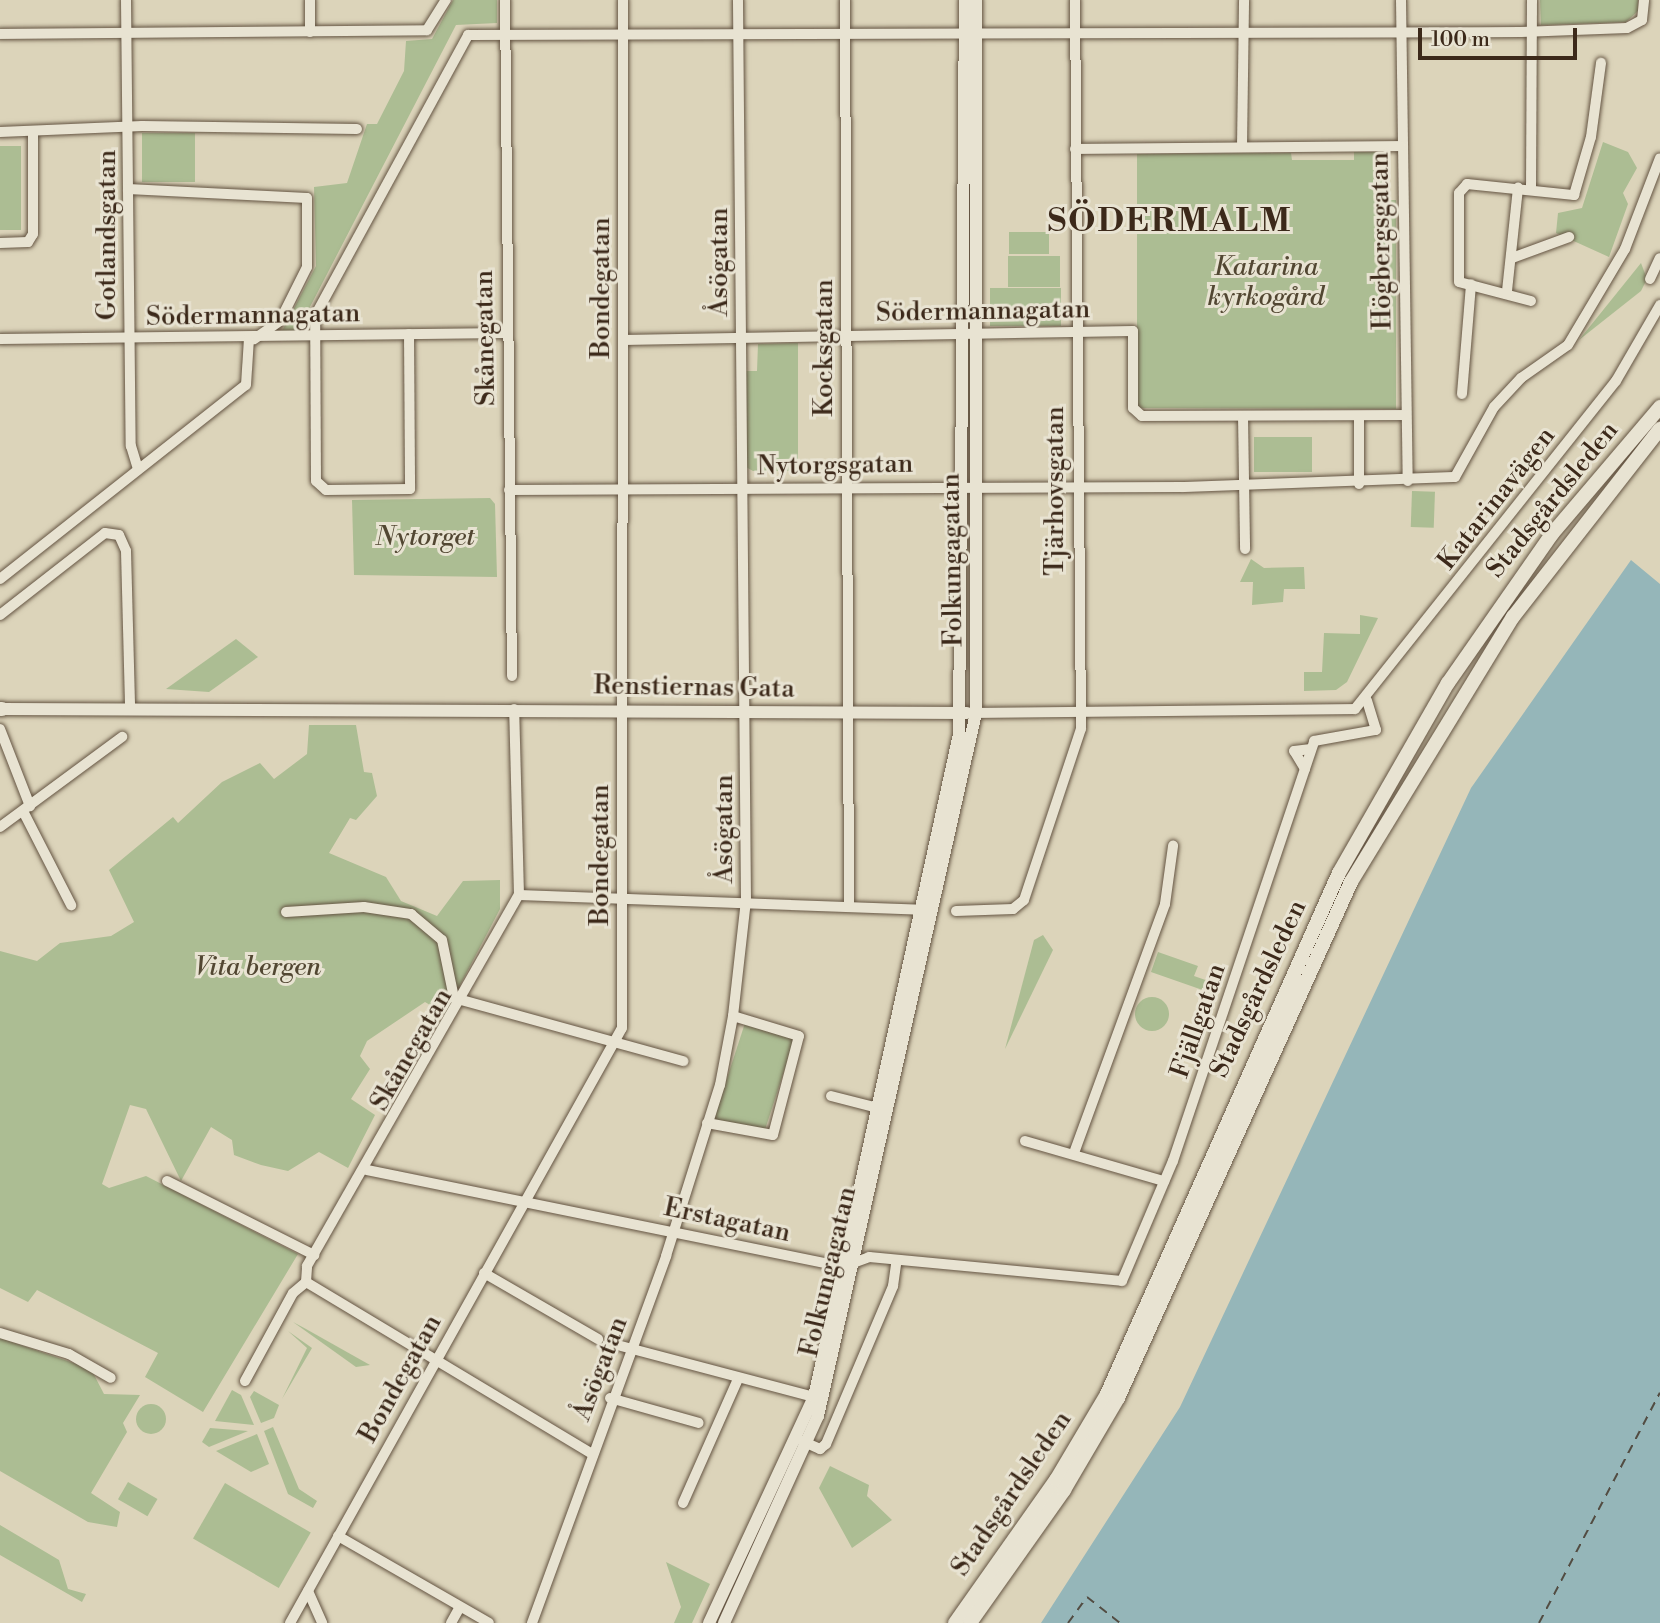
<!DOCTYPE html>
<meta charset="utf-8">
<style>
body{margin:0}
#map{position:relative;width:1660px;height:1623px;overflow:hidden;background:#dcd4ba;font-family:"Libre Bodoni",serif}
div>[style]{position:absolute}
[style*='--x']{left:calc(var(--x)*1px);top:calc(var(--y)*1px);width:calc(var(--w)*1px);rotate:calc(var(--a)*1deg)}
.green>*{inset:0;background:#acbd93;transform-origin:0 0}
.round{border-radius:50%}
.water>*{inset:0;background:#95b6b9}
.ferry>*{height:2px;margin-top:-1px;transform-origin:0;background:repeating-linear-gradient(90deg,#524c42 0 9px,transparent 0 16px)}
.minor-tunnel>*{height:10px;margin-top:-5px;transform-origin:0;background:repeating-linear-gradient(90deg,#bcb29a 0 10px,transparent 0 15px)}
.roads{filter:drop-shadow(0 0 2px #645442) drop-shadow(0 0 2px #645442)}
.minor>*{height:10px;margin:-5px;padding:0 5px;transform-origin:5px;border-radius:5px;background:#e8e3d2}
.tertiary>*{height:12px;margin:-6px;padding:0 6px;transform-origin:6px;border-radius:6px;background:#e8e3d2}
.secondary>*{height:14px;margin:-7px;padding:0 7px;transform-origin:7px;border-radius:7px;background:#e8e3d2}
span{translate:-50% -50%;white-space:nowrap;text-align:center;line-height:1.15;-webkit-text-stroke:6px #e8e3d2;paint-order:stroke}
.street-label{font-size:26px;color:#3c291a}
.park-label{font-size:26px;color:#524732;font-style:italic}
.district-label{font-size:33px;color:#3c291a;font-weight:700;letter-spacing:2px}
.scale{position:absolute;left:1418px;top:28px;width:159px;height:32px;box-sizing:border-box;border:4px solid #3c291a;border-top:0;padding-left:9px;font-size:21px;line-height:24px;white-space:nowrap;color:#3c291a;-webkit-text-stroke:5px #e8e3d2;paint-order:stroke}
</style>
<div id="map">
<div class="green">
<div style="clip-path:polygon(453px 0,497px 0,497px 23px,456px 25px,297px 332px,282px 331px,316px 266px,314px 187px,347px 183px,367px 124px,377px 124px,404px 71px,406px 41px,432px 39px)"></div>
<div style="clip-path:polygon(1540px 0,1638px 0,1638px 11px,1626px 22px,1541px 25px)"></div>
<div style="left:142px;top:133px;width:53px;height:49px"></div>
<div style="clip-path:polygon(1603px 142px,1628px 152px,1637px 168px,1623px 193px,1628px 204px,1609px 257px,1556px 233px,1558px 213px,1582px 208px)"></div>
<div style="left:0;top:146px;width:21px;height:84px"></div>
<div style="clip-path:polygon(1354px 152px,1375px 152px,1375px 159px,1383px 159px,1383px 200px,1396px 200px,1396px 409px,1137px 408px,1137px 154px,1291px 153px,1292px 160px,1354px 160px)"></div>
<div style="left:1009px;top:232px;width:40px;height:22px"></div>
<div style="left:1008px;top:256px;width:52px;height:31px"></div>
<div style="clip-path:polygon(1641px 263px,1647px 279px,1641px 291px,1579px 340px)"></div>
<div style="left:1061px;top:288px;width:38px;height:71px;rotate:90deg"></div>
<div style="clip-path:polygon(798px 343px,798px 471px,753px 471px,744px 466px,742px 371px,757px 371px,758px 344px)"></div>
<div style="left:1312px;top:437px;width:35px;height:58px;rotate:90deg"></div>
<div style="left:1412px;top:491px;width:23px;height:36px;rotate:2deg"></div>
<div style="clip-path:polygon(490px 498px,495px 504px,497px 577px,354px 575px,352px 500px)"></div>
<div style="clip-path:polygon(1251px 559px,1264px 568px,1304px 567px,1305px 589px,1284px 589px,1283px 602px,1252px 605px,1253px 582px,1240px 582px)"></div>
<div style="clip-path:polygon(1360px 615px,1378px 618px,1347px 682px,1336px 690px,1304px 691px,1304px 672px,1322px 672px,1324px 633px,1360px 634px)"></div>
<div style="clip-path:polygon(236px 639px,258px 657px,209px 692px,166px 689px)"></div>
<div style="clip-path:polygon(309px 725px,356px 725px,364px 772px,372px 773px,377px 796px,356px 820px,350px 818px,329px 853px,386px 877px,401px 901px,437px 916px,463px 881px,500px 880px,500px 909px,445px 1014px,425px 1002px,367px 1041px,360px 1056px,370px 1069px,351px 1099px,375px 1115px,348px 1168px,319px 1152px,288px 1171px,261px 1165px,234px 1155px,232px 1140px,211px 1127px,181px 1181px,146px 1109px,130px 1105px,102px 1184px,109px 1188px,146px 1176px,298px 1254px,203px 1412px,145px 1377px,158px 1353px,37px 1290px,28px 1302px,0 1288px,0 951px,37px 961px,60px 943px,111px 936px,134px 922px,109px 870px,173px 817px,178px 823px,222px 782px,260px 763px,274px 779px,307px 754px)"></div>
<div style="clip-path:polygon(1043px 935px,1053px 950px,1005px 1049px,1034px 940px)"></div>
<div style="clip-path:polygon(1158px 952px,1198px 966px,1194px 976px,1217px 984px,1214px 994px,1151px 972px)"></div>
<div class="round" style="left:1135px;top:997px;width:34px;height:34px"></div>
<div style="left:745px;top:1023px;width:52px;height:103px;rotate:18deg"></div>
<div style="clip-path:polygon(293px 1322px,306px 1329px,370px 1365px,356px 1367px)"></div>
<div style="clip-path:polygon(288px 1331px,312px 1348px,282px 1399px,307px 1348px)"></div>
<div style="clip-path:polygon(0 1338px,91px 1369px,104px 1394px,140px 1395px,123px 1423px,127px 1432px,91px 1493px,120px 1512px,117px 1527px,88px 1522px,0 1471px)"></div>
<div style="clip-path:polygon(232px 1390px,241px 1395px,254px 1425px,215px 1421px)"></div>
<div style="clip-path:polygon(254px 1391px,279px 1405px,274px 1418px,261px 1423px,250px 1397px)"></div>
<div class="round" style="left:136px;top:1404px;width:30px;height:30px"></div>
<div style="clip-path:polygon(273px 1427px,299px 1489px,317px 1501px,313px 1508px,288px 1494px,264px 1431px)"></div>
<div style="clip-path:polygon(210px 1428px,248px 1431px,209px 1447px,202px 1442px)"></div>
<div style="clip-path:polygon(257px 1434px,269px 1464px,251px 1472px,216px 1451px)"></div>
<div style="clip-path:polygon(830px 1466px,869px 1485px,867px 1496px,892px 1520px,852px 1548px,819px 1488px)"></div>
<div style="left:128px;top:1482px;width:34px;height:20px;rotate:30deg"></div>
<div style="left:225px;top:1483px;width:99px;height:64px;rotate:30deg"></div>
<div style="clip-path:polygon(0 1525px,59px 1560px,68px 1589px,86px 1594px,82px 1602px,0 1555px)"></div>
<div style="clip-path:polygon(666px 1562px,710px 1584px,692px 1623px,674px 1623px,681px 1607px)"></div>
</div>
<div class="water">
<div style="clip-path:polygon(1631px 560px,1660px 584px,1660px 1623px,1041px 1623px,1180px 1407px,1471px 788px)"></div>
</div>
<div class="ferry">
<div style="--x:1068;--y:1623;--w:32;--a:-54"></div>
<div style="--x:1087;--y:1597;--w:42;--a:38.2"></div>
<div style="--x:1539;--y:1623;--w:260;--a:-62.3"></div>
</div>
<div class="minor-tunnel">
<div style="--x:598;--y:1339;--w:24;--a:17"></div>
</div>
<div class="roads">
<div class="minor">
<div style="--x:126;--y:0;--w:446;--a:89.4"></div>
<div style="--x:131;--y:446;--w:24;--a:73"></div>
<div style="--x:310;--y:0;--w:32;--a:90"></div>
<div style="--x:505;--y:0;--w:676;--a:89.41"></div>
<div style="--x:845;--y:0;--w:905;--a:89.75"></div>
<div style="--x:1401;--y:0;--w:481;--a:89.2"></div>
<div style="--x:0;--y:34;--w:427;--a:-0.5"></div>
<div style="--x:427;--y:30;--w:36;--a:-58"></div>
<div style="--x:0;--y:132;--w:142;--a:-2.4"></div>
<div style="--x:142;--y:126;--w:215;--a:0.8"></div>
<div style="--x:1242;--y:147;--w:147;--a:-89.2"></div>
<div style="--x:1075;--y:149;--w:326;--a:-0.5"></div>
<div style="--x:128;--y:189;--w:179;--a:2.9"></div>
<div style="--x:307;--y:198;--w:69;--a:90"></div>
<div style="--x:307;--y:267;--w:60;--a:116.6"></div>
<div style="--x:280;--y:321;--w:32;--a:145"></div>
<div style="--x:1531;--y:189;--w:189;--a:-89.7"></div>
<div style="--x:0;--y:243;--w:28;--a:-2"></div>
<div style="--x:28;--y:242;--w:9;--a:-58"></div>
<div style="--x:33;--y:234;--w:102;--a:-90"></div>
<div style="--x:1512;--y:258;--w:61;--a:-20.2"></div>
<div style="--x:1650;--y:279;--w:23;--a:-65"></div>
<div style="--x:1507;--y:291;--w:104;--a:-83.9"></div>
<div style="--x:1531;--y:301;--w:74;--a:-165.2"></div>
<div style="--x:1459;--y:282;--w:89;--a:-90"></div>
<div style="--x:1459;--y:193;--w:12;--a:-48"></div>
<div style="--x:1467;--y:184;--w:108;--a:5.9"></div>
<div style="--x:1574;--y:195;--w:60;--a:-73.7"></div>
<div style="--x:1591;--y:137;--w:75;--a:-82.3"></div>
<div style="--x:409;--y:334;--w:155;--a:89.6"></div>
<div style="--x:410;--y:489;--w:84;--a:179.3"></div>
<div style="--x:326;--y:490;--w:13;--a:-138"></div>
<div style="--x:316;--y:481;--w:165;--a:-90.3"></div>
<div style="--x:315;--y:316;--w:320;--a:-61.4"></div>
<div style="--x:468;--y:35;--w:1053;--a:-0.16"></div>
<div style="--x:1521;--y:32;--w:106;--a:-2.2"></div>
<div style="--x:1627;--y:28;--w:17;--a:-28"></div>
<div style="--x:1642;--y:20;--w:20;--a:-84"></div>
<div style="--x:0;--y:339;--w:507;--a:-0.68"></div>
<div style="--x:623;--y:340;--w:510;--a:-1.01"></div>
<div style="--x:1133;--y:331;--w:77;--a:90"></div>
<div style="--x:1133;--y:408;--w:12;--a:42"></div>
<div style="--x:1142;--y:416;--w:264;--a:-0.2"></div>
<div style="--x:1462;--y:394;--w:110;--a:-85.3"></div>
<div style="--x:1243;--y:416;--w:133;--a:89.1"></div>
<div style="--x:1359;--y:416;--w:68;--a:90"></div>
<div style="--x:509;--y:490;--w:674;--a:-0.26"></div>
<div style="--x:1183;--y:487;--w:272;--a:-2.1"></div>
<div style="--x:1455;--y:477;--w:80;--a:-60.9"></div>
<div style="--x:1494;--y:407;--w:40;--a:-47"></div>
<div style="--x:1521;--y:378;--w:57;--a:-35.1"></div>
<div style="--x:1568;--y:345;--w:112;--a:-59.3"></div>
<div style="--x:1625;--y:249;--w:97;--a:-69"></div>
<div style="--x:0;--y:579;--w:313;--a:-38.3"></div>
<div style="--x:246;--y:385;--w:46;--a:-86.3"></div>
<div style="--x:0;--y:615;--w:133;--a:-38"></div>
<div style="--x:105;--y:533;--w:14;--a:8"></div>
<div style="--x:119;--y:535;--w:17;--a:66"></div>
<div style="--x:126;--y:551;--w:154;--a:88.5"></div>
<div style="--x:976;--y:713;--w:379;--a:-0.6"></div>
<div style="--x:1355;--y:709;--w:419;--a:-51.5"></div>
<div style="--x:1616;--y:381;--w:88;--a:-59.9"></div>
<div style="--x:0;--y:729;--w:83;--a:68.7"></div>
<div style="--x:1305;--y:769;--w:21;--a:-121"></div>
<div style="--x:1294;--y:751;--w:17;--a:-7"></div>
<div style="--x:23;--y:811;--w:106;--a:62.9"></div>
<div style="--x:0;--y:827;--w:152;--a:-36.4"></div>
<div style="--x:519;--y:895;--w:403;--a:2.1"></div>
<div style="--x:956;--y:911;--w:57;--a:-2"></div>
<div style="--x:1013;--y:909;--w:14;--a:-39"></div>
<div style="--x:1024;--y:900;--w:180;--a:-71.6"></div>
<div style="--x:1081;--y:729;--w:729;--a:-90.47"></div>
<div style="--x:286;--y:912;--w:78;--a:-3.7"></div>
<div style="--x:364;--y:907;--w:48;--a:8.5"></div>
<div style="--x:411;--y:914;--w:40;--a:40"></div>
<div style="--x:442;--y:940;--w:59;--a:78.3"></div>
<div style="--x:454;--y:998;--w:238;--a:15.4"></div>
<div style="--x:831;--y:1096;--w:53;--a:14.3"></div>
<div style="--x:707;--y:1123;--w:67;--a:10.3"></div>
<div style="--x:773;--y:1135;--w:102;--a:-75.3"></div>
<div style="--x:799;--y:1036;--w:69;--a:-163.1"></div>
<div style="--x:1025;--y:1141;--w:145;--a:16.1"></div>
<div style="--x:1074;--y:1153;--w:265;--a:-69.9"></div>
<div style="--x:1165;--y:904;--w:59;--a:-82.1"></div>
<div style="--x:367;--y:1170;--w:485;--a:11.5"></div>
<div style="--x:842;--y:1267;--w:29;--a:-20"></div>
<div style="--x:869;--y:1257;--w:254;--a:5.4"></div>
<div style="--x:1122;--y:1281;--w:130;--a:-67"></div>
<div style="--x:1173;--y:1161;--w:443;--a:-71.4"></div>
<div style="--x:1314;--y:741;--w:63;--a:-10.1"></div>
<div style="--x:1376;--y:730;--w:31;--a:-107"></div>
<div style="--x:167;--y:1181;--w:165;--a:26.7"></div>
<div style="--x:484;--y:1273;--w:132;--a:30.1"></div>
<div style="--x:306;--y:1282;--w:16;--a:-86"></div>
<div style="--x:307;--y:1266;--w:427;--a:-60.3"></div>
<div style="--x:519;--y:895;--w:186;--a:-91.5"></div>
<div style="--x:306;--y:1282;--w:334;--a:31"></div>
<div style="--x:0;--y:1333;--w:72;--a:16.9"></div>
<div style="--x:69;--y:1354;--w:48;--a:29.7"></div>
<div style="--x:621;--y:1346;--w:204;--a:14.8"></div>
<div style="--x:245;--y:1381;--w:100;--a:-61.4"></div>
<div style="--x:293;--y:1293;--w:17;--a:-40"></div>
<div style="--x:610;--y:1398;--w:92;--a:15.7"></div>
<div style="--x:802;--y:1441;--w:20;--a:24"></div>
<div style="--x:820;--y:1449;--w:8;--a:-40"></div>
<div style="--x:826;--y:1444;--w:172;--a:-67"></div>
<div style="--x:893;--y:1286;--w:22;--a:-82"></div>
<div style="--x:683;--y:1503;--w:136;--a:-66.1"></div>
<div style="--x:338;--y:1536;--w:174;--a:29.9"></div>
<div style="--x:308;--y:1591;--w:35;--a:66"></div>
<div style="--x:290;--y:1623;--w:681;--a:-60.84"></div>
<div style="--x:622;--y:1028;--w:1028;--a:-89.94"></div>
<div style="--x:451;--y:1623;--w:18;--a:-61"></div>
<div style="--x:532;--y:1623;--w:391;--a:-69.9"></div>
<div style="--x:666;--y:1256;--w:179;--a:-72.5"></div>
<div style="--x:720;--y:1085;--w:70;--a:-79.3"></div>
<div style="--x:733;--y:1016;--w:116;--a:-83.6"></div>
<div style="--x:746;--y:901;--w:901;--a:-90.51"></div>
</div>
<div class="tertiary">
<div style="--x:2;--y:709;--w:965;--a:0.24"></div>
<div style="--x:709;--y:1623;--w:249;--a:-65.1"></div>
<div style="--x:814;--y:1397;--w:679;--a:-77.66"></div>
<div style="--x:959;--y:734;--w:734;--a:-89.53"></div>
<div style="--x:724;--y:1623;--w:227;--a:-65.6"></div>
<div style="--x:818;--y:1416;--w:721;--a:-77.33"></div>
<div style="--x:976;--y:713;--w:713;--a:-90"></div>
</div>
<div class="secondary">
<div style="--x:0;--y:709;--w:2;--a:0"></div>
<div style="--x:955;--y:1623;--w:175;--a:-54.8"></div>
<div style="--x:1056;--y:1480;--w:100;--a:-59.3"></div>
<div style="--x:1107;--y:1394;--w:570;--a:-66"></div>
<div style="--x:1339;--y:873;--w:219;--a:-60.2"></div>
<div style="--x:1448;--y:683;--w:182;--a:-55.1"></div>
<div style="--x:1552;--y:534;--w:167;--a:-49.6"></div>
<div style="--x:970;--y:1623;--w:163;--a:-54.7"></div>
<div style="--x:1064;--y:1490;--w:107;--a:-59.6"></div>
<div style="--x:1118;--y:1398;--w:566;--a:-65.7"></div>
<div style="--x:1351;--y:882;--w:311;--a:-58.6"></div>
<div style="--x:1513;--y:617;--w:239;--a:-52"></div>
</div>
</div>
<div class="street-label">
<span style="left:108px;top:235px;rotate:-90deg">Gotlandsgatan</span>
<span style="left:1382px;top:241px;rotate:-91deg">Högbergsgatan</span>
<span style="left:720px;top:262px;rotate:-90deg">Åsögatan</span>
<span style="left:602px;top:288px;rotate:-90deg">Bondegatan</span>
<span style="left:983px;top:312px;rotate:-1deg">Södermannagatan</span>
<span style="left:253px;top:316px;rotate:-1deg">Södermannagatan</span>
<span style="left:486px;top:338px;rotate:-91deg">Skånegatan</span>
<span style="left:825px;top:348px;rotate:-90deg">Kocksgatan</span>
<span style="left:835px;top:466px;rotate:-1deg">Nytorgsgatan</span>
<span style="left:1056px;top:491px;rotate:-90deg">Tjärhovsgatan</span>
<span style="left:1497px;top:499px;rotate:-52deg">Katarinavägen</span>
<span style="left:1553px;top:500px;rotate:-51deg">Stadsgårdsleden</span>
<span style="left:953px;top:560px;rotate:-91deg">Folkungagatan</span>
<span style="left:694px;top:688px;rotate:1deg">Renstiernas Gata</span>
<span style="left:725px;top:829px;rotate:-90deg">Åsögatan</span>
<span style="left:601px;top:855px;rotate:-90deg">Bondegatan</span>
<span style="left:1259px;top:989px;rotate:-65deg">Stadsgårdsleden</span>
<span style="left:1199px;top:1021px;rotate:-71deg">Fjällgatan</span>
<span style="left:412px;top:1050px;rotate:-60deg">Skånegatan</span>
<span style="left:727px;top:1221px;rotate:12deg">Erstagatan</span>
<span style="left:829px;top:1272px;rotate:-77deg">Folkungagatan</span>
<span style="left:601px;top:1369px;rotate:-69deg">Åsögatan</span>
<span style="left:401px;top:1379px;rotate:-61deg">Bondegatan</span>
<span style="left:1012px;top:1494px;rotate:-56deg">Stadsgårdsleden</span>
</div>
<div class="park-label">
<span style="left:1266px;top:283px">Katarina<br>kyrkogård</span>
<span style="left:425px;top:538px">Nytorget</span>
<span style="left:258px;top:968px">Vita bergen</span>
</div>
<div class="district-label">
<span style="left:1170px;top:222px">SÖDERMALM</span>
</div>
<div class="scale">100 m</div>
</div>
